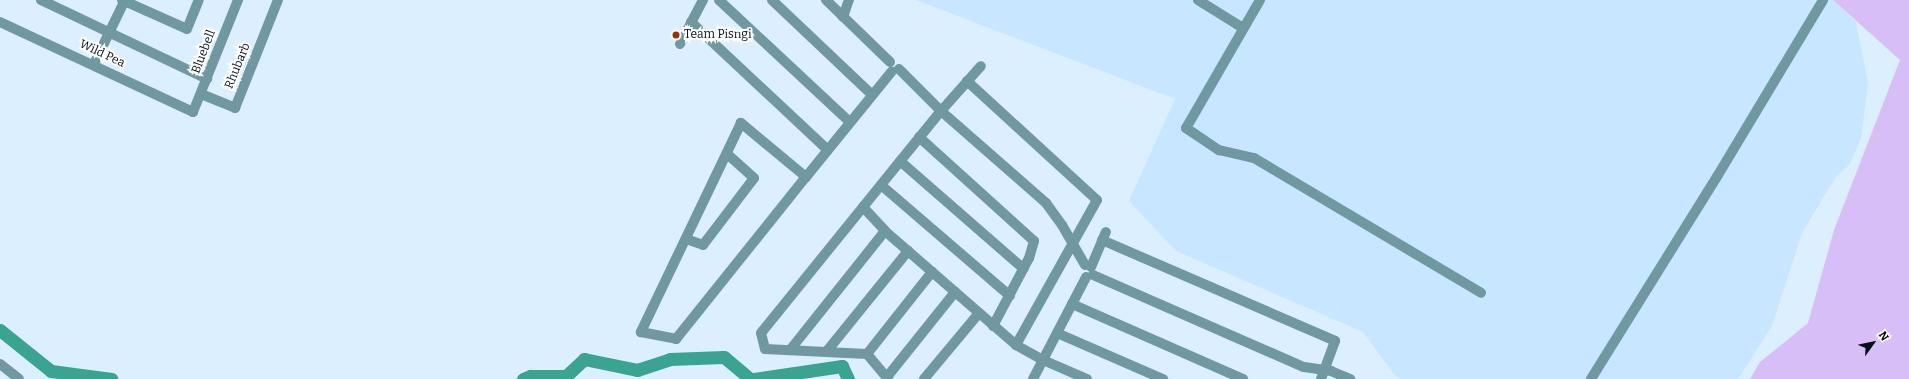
<!DOCTYPE html>
<style>
body{margin:0}
#map{position:relative;width:1909px;height:379px;overflow:hidden;background:#dceffe;font-family:Bitter,serif}
div>[style]{position:absolute}
[style*='--x']{left:calc(var(--x)*1px);top:calc(var(--y)*1px);width:calc(var(--w)*1px);rotate:calc(var(--a)*1deg)}
.built>*{inset:0;background:#c8e6ff}
.green>*{inset:0;background:#d8bef7}
.river>*{height:13px;margin:-6.5px;padding:0 6.5px;transform-origin:6.5px;border-radius:6.5px;background:#3aa491}
.minor>*{height:10px;margin:-5px;padding:0 5px;transform-origin:5px;border-radius:5px;background:#7098a0}
.dots>*{width:11px;height:11px;translate:-50% -50%;box-sizing:border-box;border:2px solid #fff;border-radius:50%}
span{translate:-50% -50%;white-space:nowrap;text-align:center;line-height:1.15;-webkit-text-stroke:4px #fff;paint-order:stroke}
.poi-label{font-size:12px;color:#040e16}
.left{translate:0 -50%;text-align:left}
.street-label{font-size:12px;color:#040e16}
.north{position:absolute;left:1853px;top:323px;width:40px;height:40px;-webkit-text-stroke:3px #fff;paint-order:stroke;rotate:57deg;font-size:11px;font-weight:700;line-height:16px;text-align:center;color:#040e16}
.north::after{content:'';display:block;margin:auto;width:14px;height:18px;background:#040e16;clip-path:polygon(50% 0,100% 100%,50% 72%,0 100%)}
</style>
<div id="map">
<div class="built">
<div style="clip-path:polygon(916px 0,1833px 0,1856px 22px,1868px 83px,1861px 138px,1850px 164px,1835px 178px,1802px 233px,1772px 326px,1738px 379px,1401px 379px,1396px 377px,1363px 332px,1176px 251px,1129px 201px,1175px 99px)"></div>
</div>
<div class="green">
<div style="clip-path:polygon(1833px 0,1909px 0,1909px 379px,1750px 379px,1760px 362px,1808px 323px,1834px 230px,1900px 60px)"></div>
</div>
<div class="river">
<div style="--x:0;--y:330;--w:65;--a:38.8"></div>
<div style="--x:51;--y:371;--w:61;--a:7.6"></div>
<div style="--x:523;--y:379;--w:8;--a:-23"></div>
<div style="--x:530;--y:376;--w:36;--a:0"></div>
<div style="--x:566;--y:376;--w:25;--a:-43"></div>
<div style="--x:584;--y:359;--w:54;--a:11.7"></div>
<div style="--x:637;--y:370;--w:35;--a:-18"></div>
<div style="--x:670;--y:359;--w:54;--a:-2.1"></div>
<div style="--x:724;--y:357;--w:34;--a:40"></div>
<div style="--x:754;--y:379;--w:89;--a:-8.4"></div>
<div style="--x:842;--y:366;--w:14;--a:65"></div>
</div>
<div class="minor">
<div style="--x:41;--y:0;--w:184;--a:25.4"></div>
<div style="--x:122;--y:0;--w:71;--a:24"></div>
<div style="--x:187;--y:29;--w:31;--a:-68"></div>
<div style="--x:719;--y:0;--w:179;--a:43"></div>
<div style="--x:772;--y:0;--w:138;--a:43.5"></div>
<div style="--x:826;--y:0;--w:89;--a:44.1"></div>
<div style="--x:1198;--y:0;--w:53;--a:31.9"></div>
<div style="--x:1260;--y:0;--w:148;--a:120"></div>
<div style="--x:1186;--y:128;--w:40;--a:34"></div>
<div style="--x:1219;--y:150;--w:36;--a:13"></div>
<div style="--x:1254;--y:158;--w:264;--a:30.7"></div>
<div style="--x:843;--y:17;--w:18;--a:-71"></div>
<div style="--x:0;--y:22;--w:213;--a:25"></div>
<div style="--x:193;--y:112;--w:121;--a:-68.1"></div>
<div style="--x:691;--y:22;--w:187;--a:43.1"></div>
<div style="--x:680;--y:44;--w:50;--a:-62.4"></div>
<div style="--x:94;--y:64;--w:71;--a:-64.2"></div>
<div style="--x:899;--y:69;--w:59;--a:45"></div>
<div style="--x:941;--y:111;--w:140;--a:41.2"></div>
<div style="--x:1046;--y:203;--w:27;--a:54"></div>
<div style="--x:1062;--y:225;--w:46;--a:60.1"></div>
<div style="--x:967;--y:81;--w:176;--a:42.5"></div>
<div style="--x:1097;--y:200;--w:166;--a:119.2"></div>
<div style="--x:201;--y:94;--w:37;--a:22"></div>
<div style="--x:235;--y:108;--w:116;--a:-68.3"></div>
<div style="--x:919;--y:137;--w:155;--a:42.1"></div>
<div style="--x:1034;--y:241;--w:18;--a:106"></div>
<div style="--x:1029;--y:258;--w:77;--a:117.9"></div>
<div style="--x:900;--y:161;--w:164;--a:41.1"></div>
<div style="--x:806;--y:177;--w:85;--a:-140.3"></div>
<div style="--x:741;--y:123;--w:232;--a:115.6"></div>
<div style="--x:641;--y:332;--w:36;--a:11"></div>
<div style="--x:676;--y:339;--w:208;--a:-51.3"></div>
<div style="--x:806;--y:177;--w:136;--a:-50.9"></div>
<div style="--x:881;--y:185;--w:170;--a:40.7"></div>
<div style="--x:863;--y:207;--w:33;--a:47"></div>
<div style="--x:885;--y:231;--w:174;--a:41"></div>
<div style="--x:1016;--y:345;--w:31;--a:29"></div>
<div style="--x:1043;--y:360;--w:48;--a:23.4"></div>
<div style="--x:686;--y:239;--w:18;--a:19"></div>
<div style="--x:703;--y:245;--w:84;--a:-52.7"></div>
<div style="--x:754;--y:178;--w:36;--a:-138"></div>
<div style="--x:1102;--y:240;--w:254;--a:23.4"></div>
<div style="--x:1335;--y:341;--w:40;--a:110.2"></div>
<div style="--x:1091;--y:267;--w:38;--a:-67"></div>
<div style="--x:1093;--y:275;--w:230;--a:23.6"></div>
<div style="--x:1304;--y:367;--w:27;--a:8"></div>
<div style="--x:1331;--y:371;--w:21;--a:23"></div>
<div style="--x:1072;--y:304;--w:187;--a:23.7"></div>
<div style="--x:1057;--y:333;--w:116;--a:23.5"></div>
<div style="--x:790;--y:350;--w:152;--a:-51.4"></div>
<div style="--x:827;--y:351;--w:129;--a:-51"></div>
<div style="--x:867;--y:354;--w:105;--a:-51.6"></div>
<div style="--x:0;--y:364;--w:24;--a:38"></div>
<div style="--x:887;--y:377;--w:109;--a:-51.3"></div>
<div style="--x:888;--y:379;--w:33;--a:-130"></div>
<div style="--x:867;--y:354;--w:102;--a:-177.2"></div>
<div style="--x:765;--y:349;--w:16;--a:-104"></div>
<div style="--x:761;--y:333;--w:286;--a:-51"></div>
<div style="--x:941;--y:111;--w:60;--a:-48.4"></div>
<div style="--x:924;--y:379;--w:86;--a:-50.2"></div>
<div style="--x:1033;--y:379;--w:115;--a:-62.5"></div>
<div style="--x:1591;--y:379;--w:240;--a:-58.1"></div>
<div style="--x:1718;--y:175;--w:204;--a:-59"></div>
</div>
<div class="dots">
<div style="left:676px;top:35px;background:#963100"></div>
</div>
<div class="poi-label">
<span class="left" style="left:684px;top:35px">Team Pisngi</span>
</div>
<div class="street-label">
<span style="left:204px;top:52px;rotate:-69deg">Bluebell</span>
<span style="left:102px;top:54px;rotate:25deg">Wild Pea</span>
<span style="left:238px;top:66px;rotate:-68deg">Rhubarb</span>
</div>
<div class="north">N</div>
</div>
